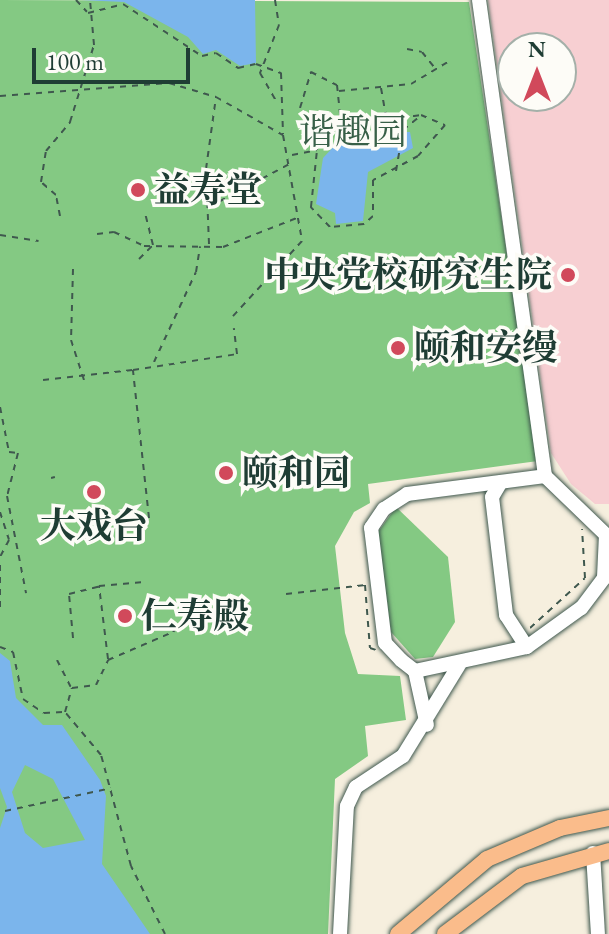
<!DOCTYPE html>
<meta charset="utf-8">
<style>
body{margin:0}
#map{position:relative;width:609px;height:934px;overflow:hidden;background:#f6efde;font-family:"EB Garamond","Noto Serif SC",serif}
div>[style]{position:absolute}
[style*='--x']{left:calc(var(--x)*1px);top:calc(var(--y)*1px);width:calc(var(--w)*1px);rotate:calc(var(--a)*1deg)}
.built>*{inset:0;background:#f7cfd2}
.green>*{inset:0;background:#84c983}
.water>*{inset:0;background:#7bb5ec}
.path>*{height:2px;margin-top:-1px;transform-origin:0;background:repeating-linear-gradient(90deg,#3f584e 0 6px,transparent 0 12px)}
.roads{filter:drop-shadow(0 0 2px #3f584e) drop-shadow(0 0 2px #3f584e)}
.minor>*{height:14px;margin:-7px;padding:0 7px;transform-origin:7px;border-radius:7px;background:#fff}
.major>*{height:16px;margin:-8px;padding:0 8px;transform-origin:8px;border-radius:8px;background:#fabc8b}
.dots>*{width:22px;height:22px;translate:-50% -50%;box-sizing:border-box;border:4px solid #fdfcf7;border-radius:50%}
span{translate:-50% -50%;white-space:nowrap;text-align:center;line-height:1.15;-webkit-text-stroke:7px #fdfcf7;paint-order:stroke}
.park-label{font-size:36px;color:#386048}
.poi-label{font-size:36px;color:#1f3d34;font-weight:700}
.left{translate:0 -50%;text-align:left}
.right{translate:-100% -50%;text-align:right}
.north{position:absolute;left:497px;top:32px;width:80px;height:80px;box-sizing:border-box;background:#fdfcf7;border:2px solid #a4b0a9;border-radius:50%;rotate:0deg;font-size:22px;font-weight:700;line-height:32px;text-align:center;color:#1f3d34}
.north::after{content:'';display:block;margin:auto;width:28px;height:36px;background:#d1495b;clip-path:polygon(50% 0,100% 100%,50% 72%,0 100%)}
.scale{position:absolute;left:32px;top:48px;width:158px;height:36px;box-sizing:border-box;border:4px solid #1f3d34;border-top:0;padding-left:10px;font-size:24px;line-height:28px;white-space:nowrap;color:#1f3d34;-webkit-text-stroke:6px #fdfcf7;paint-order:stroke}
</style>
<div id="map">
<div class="built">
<div style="clip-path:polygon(evenodd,488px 0,609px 0,609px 504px,595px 504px,571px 484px,551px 453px,488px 0,513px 48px,561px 48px,561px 96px,513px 96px,513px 48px)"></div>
</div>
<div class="green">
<div style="clip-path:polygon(0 0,469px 2px,538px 461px,368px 484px,370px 503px,354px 512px,335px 546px,345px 633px,358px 674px,400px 676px,406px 720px,365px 726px,368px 756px,335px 779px,328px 934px,0 934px)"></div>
<div style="clip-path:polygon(396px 507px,448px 557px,455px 622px,433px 657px,415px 659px,391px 632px,378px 532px)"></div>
</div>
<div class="water">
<div style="clip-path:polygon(81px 0,255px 0,256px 63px,240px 66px,216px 50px,203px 54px,188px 37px,124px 2px)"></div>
<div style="clip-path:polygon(392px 132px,410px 132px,413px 148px,368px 172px,363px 221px,336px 224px,335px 213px,316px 204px,323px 158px,339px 141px)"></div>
<div style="clip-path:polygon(evenodd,0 653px,10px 661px,16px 698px,43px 725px,62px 725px,100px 780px,106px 796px,102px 864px,150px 934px,0 934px,0 828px,7px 807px,0 788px,0 653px,25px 765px,53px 779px,85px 840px,43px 848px,25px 833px,12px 792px,25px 765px)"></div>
</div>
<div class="path">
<div style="--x:76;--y:0;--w:16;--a:47"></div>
<div style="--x:275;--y:0;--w:25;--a:81"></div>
<div style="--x:279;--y:25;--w:52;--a:111.6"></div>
<div style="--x:260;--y:73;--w:34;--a:60"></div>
<div style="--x:88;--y:13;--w:36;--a:-14"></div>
<div style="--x:123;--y:4;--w:95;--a:33.4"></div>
<div style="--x:202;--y:56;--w:14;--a:-12"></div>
<div style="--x:216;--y:53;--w:27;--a:34"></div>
<div style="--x:238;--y:68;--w:18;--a:-13"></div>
<div style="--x:256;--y:64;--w:27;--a:20"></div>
<div style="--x:281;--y:73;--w:61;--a:88.1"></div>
<div style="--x:407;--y:49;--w:15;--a:11"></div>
<div style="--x:422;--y:52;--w:19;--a:51"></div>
<div style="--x:381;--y:88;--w:34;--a:80"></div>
<div style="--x:339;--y:91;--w:72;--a:-5.6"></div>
<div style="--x:411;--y:84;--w:47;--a:-31"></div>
<div style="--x:0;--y:96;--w:169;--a:-4.4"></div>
<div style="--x:169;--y:83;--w:49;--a:16.6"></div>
<div style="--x:216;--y:97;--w:77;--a:29.6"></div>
<div style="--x:283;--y:135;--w:108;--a:79.8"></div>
<div style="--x:302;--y:241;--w:102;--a:132.6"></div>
<div style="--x:327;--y:130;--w:35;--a:-141"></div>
<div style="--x:300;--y:108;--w:38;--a:-73"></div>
<div style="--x:311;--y:72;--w:29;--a:27"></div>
<div style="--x:337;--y:85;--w:39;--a:84"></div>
<div style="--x:292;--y:155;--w:25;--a:-11"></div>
<div style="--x:317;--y:150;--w:16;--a:-90"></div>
<div style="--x:317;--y:134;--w:26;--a:-18"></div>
<div style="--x:342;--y:126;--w:80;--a:-7.9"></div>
<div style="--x:421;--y:115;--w:26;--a:23"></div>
<div style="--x:445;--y:125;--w:41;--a:131.1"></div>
<div style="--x:418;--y:156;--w:51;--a:151.9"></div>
<div style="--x:373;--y:180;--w:36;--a:90"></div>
<div style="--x:373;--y:216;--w:12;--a:138"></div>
<div style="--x:364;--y:224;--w:34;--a:175"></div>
<div style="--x:330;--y:227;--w:28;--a:-134"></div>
<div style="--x:311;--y:207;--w:57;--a:-84"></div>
<div style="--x:396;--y:171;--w:42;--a:-80.3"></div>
<div style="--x:403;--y:130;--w:21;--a:-39"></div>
<div style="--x:209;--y:207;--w:93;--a:-28.2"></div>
<div style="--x:60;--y:216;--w:21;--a:-101"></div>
<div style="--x:56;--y:195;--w:20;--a:-139"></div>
<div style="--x:41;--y:182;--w:31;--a:-81"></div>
<div style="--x:46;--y:151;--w:38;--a:-50"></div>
<div style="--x:70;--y:122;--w:81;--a:-72.7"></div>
<div style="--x:94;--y:45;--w:45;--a:-95.1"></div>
<div style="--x:97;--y:234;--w:17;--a:-7"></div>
<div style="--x:114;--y:232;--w:33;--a:25"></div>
<div style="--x:144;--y:246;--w:79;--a:0.7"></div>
<div style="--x:223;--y:247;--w:82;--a:-21.5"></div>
<div style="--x:0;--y:235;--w:39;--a:9"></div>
<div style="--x:209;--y:244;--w:75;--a:-92.3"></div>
<div style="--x:206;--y:169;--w:73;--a:-82.1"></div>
<div style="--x:139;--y:259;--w:20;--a:-45"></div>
<div style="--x:153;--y:245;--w:34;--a:-104"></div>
<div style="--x:73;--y:269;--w:71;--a:91.6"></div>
<div style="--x:71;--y:340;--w:42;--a:72"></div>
<div style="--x:154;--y:362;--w:99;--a:-65"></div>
<div style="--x:196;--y:272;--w:26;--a:-81"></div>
<div style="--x:43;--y:380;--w:90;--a:-6.4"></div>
<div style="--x:0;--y:407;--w:46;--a:78.7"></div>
<div style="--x:9;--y:452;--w:9;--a:6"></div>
<div style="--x:18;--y:453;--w:44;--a:104.3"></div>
<div style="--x:7;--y:496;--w:99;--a:78.9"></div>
<div style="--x:51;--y:478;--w:4;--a:-14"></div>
<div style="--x:0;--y:512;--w:29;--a:72"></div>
<div style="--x:9;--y:540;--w:19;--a:118"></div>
<div style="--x:138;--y:535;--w:20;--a:-57"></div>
<div style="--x:149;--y:518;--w:149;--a:-96.2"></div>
<div style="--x:133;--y:370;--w:105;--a:-8.7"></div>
<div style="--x:237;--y:354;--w:26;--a:-97"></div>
<div style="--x:0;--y:565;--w:48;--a:90"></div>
<div style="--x:365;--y:585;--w:63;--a:85.5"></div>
<div style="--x:370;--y:648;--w:6;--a:18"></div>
<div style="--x:286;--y:594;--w:80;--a:-6.5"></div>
<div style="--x:530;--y:628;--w:74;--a:-42.3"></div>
<div style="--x:585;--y:578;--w:49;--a:-93.5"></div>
<div style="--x:73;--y:638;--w:44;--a:-95.2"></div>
<div style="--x:69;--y:594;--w:30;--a:-14"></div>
<div style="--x:0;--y:647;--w:14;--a:21"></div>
<div style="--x:13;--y:652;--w:48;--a:78"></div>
<div style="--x:23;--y:699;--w:25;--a:34"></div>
<div style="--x:44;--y:713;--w:19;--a:-3"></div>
<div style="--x:108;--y:659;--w:74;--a:-97"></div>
<div style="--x:99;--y:586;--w:45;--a:-5.1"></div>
<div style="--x:57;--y:660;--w:30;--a:63"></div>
<div style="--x:5;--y:811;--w:108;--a:-12.2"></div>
<div style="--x:165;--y:934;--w:76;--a:-116.6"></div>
<div style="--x:131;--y:866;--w:115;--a:-105.1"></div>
<div style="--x:101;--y:755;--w:56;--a:-129.9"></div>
<div style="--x:65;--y:712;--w:25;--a:-74"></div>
<div style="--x:72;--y:688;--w:24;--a:-7"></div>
<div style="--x:96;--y:685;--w:28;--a:-64"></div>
<div style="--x:108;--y:660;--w:71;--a:-23.3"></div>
<div style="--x:173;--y:632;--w:33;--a:-50"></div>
</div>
<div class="roads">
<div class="minor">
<div style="--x:479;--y:0;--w:481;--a:82.1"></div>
<div style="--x:545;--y:476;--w:85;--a:44"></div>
<div style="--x:606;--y:535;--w:43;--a:92.7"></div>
<div style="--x:604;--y:578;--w:38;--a:127"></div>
<div style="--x:581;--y:608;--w:67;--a:144.2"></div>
<div style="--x:527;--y:647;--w:115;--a:167.9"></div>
<div style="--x:415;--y:671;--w:18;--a:-142"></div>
<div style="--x:401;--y:660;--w:23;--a:-133"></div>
<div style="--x:385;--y:643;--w:116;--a:-96.9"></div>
<div style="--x:371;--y:528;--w:23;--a:-56"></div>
<div style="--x:384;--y:509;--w:27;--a:-33"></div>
<div style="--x:407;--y:494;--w:139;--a:-7.4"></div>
<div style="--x:501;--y:482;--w:17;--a:121"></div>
<div style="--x:492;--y:497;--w:119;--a:83.2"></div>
<div style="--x:506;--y:615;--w:38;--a:57"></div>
<div style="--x:415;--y:671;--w:55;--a:77.5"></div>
<div style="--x:593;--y:853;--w:81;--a:86.5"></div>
<div style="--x:340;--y:934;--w:128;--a:-86.9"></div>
<div style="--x:347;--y:806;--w:21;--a:-65"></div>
<div style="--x:356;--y:787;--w:56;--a:-33.4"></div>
<div style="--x:403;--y:756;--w:107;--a:-58.4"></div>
</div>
<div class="major">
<div style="--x:398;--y:934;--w:116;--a:-40.1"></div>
<div style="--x:487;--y:859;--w:79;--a:-23"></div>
<div style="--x:560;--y:828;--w:50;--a:-11.5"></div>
<div style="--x:445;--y:934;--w:96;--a:-37"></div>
<div style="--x:522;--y:876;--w:91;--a:-16"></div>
</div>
</div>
<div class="dots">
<div style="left:138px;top:190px;background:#d1495b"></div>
<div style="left:568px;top:275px;background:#d1495b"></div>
<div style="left:398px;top:348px;background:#d1495b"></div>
<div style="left:226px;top:473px;background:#d1495b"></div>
<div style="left:94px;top:492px;background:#d1495b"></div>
<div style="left:125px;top:616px;background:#d1495b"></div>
</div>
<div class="park-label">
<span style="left:353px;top:132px">谐趣园</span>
</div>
<div class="poi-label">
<span class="left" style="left:154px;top:190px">益寿堂</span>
<span class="right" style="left:552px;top:275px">中央党校研究生院</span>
<span class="left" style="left:414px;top:348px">颐和安缦</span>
<span class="left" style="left:242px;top:473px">颐和园</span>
<span style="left:94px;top:526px">大戏台</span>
<span class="left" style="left:141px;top:616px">仁寿殿</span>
</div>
<div class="north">N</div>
<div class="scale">100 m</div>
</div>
